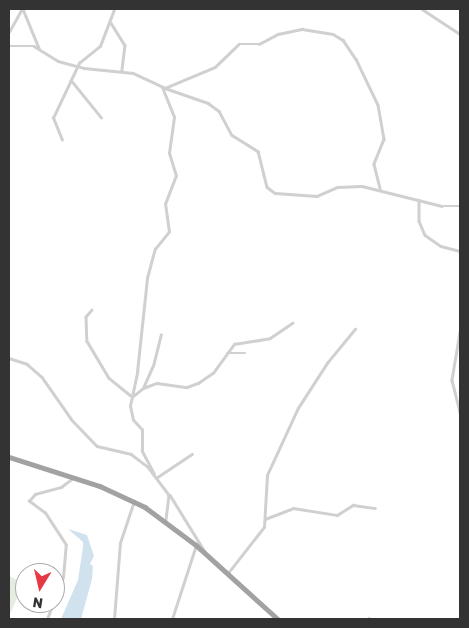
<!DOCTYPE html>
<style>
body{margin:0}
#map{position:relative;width:469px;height:628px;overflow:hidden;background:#fff;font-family:Rubik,sans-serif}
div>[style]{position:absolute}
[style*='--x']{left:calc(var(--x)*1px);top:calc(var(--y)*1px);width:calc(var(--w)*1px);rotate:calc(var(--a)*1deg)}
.green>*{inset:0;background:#e6ecdf}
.water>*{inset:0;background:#cfe2ee}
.minor>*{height:2.5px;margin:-1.25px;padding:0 1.25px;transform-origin:1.25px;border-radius:1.25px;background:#d0d0d0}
.trunk>*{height:4.5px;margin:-2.25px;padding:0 2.25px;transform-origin:2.25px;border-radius:2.25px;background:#a2a2a2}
span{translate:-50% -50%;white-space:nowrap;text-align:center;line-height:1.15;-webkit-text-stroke:5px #fff;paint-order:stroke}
.frame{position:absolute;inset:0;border:10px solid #333;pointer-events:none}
.north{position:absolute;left:15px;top:563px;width:50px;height:50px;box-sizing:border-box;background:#fff;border:1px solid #adadad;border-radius:50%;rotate:189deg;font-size:14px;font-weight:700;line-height:20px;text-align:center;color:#333}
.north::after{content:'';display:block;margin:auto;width:18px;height:22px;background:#e63946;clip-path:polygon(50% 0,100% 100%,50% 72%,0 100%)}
</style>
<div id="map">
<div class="green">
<div style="clip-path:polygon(9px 576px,24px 583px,9px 616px)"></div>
</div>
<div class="water">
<div style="clip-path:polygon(68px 529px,87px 535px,94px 556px,90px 564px,93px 566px,92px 579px,81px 619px,61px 619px,78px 580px,83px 547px,83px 542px)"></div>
</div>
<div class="minor">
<div style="--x:23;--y:9;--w:42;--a:67.7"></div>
<div style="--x:422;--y:9;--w:45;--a:33.3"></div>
<div style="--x:111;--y:23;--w:26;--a:58"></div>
<div style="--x:125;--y:45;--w:26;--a:97"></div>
<div style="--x:9;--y:32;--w:26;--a:-61"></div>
<div style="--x:9;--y:46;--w:25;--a:0"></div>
<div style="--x:34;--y:46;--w:28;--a:32"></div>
<div style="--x:58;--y:61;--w:27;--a:15"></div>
<div style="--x:84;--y:68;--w:49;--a:5.8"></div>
<div style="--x:133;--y:73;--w:35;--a:25"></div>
<div style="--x:165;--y:88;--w:46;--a:19.2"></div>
<div style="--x:208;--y:103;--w:14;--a:36"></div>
<div style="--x:219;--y:111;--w:27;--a:62"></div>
<div style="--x:232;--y:135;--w:31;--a:32"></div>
<div style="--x:258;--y:151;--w:37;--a:76"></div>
<div style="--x:267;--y:187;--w:10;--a:37"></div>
<div style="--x:275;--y:193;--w:42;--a:4.1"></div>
<div style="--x:317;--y:196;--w:22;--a:-24"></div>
<div style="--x:337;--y:187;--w:25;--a:-2"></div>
<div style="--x:362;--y:186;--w:82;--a:14"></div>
<div style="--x:442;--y:206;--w:18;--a:0"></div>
<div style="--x:71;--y:80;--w:48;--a:51"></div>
<div style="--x:165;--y:88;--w:54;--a:-22.8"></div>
<div style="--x:215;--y:67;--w:33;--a:-44"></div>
<div style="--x:239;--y:44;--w:20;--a:0"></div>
<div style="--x:259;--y:44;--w:21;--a:-28"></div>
<div style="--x:278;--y:34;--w:25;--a:-12"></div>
<div style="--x:302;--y:29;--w:31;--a:9"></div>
<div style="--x:333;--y:34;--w:12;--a:31"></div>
<div style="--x:343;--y:40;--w:23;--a:56"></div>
<div style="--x:356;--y:59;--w:51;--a:64.4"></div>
<div style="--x:378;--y:105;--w:35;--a:80"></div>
<div style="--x:384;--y:139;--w:27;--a:112"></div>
<div style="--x:374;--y:164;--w:25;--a:76"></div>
<div style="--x:62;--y:140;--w:24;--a:-112"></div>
<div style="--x:53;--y:118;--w:61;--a:-64.7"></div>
<div style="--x:79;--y:63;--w:27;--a:-39"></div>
<div style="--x:100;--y:46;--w:40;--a:-69"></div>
<div style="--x:419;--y:200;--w:21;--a:90"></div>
<div style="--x:419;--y:221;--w:15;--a:67"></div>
<div style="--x:425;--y:235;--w:19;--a:35"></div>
<div style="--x:441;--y:246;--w:20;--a:15"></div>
<div style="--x:92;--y:310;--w:9;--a:131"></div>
<div style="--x:86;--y:317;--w:24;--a:88"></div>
<div style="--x:87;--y:341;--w:43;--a:59.3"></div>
<div style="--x:109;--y:378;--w:27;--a:39"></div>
<div style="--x:460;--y:332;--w:49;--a:99.5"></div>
<div style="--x:452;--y:380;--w:34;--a:76"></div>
<div style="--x:227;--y:353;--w:18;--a:0"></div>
<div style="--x:9;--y:358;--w:19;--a:18"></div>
<div style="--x:27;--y:364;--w:20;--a:41"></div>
<div style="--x:42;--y:377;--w:52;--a:55.1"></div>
<div style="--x:72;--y:420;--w:36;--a:46"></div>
<div style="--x:97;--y:446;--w:35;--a:13"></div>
<div style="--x:131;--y:454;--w:21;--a:37"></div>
<div style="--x:148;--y:467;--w:35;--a:53"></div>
<div style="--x:169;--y:495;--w:26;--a:97"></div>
<div style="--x:143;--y:388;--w:15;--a:-20"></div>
<div style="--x:157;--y:383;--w:30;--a:8"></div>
<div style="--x:187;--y:387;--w:12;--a:-20"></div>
<div style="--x:198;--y:383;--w:18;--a:-34"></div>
<div style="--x:213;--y:373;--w:36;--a:-54"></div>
<div style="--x:234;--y:344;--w:36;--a:-9"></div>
<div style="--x:270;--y:338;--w:27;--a:-34"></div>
<div style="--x:132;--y:397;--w:14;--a:-39"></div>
<div style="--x:143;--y:388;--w:24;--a:-66"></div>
<div style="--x:153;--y:366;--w:32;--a:-76"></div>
<div style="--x:154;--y:474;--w:26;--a:-118"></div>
<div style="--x:142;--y:451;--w:21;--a:-90"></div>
<div style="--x:142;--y:430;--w:13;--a:-132"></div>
<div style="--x:133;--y:420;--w:14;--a:-102"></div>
<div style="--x:130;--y:406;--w:35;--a:-78"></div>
<div style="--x:137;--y:372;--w:95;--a:-83.9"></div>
<div style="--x:147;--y:278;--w:30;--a:-75"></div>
<div style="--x:155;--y:249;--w:22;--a:-51"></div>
<div style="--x:169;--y:232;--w:28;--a:-98"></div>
<div style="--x:165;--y:204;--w:30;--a:-69"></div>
<div style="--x:176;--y:176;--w:24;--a:-107"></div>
<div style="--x:169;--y:153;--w:36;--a:-82"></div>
<div style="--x:174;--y:117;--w:32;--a:-112"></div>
<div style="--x:156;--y:478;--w:43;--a:-33.7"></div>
<div style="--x:170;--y:495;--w:65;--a:58.3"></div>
<div style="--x:265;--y:519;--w:30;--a:-21"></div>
<div style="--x:293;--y:508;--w:45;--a:9"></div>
<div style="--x:337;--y:515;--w:19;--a:-32"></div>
<div style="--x:353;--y:505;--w:22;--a:8"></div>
<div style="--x:228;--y:573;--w:58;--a:-52"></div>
<div style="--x:264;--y:527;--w:52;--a:-86.7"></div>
<div style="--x:267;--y:475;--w:74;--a:-65.2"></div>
<div style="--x:298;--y:408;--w:54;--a:-57.2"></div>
<div style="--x:327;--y:363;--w:44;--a:-50.5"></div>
<div style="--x:55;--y:599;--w:23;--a:-70"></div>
<div style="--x:63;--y:577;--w:32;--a:-85"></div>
<div style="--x:66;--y:545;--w:38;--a:-123"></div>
<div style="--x:45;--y:513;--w:20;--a:-143"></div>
<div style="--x:29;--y:501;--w:9;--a:-49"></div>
<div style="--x:35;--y:494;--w:27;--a:-15"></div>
<div style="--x:61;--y:487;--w:15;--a:-37"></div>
<div style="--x:47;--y:619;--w:17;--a:-69"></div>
<div style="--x:114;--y:619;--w:76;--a:-85.5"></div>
<div style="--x:120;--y:543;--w:44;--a:-71.6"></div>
<div style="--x:172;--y:619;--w:78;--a:-72"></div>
<div style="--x:368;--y:619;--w:1;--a:-45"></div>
</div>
<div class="trunk">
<div style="--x:9;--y:457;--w:96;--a:17.7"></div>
<div style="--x:100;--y:486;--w:50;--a:25"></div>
<div style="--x:145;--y:507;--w:64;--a:36.7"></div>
<div style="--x:196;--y:545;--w:110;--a:42.1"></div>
</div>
<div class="frame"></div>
<div class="north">N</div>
</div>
